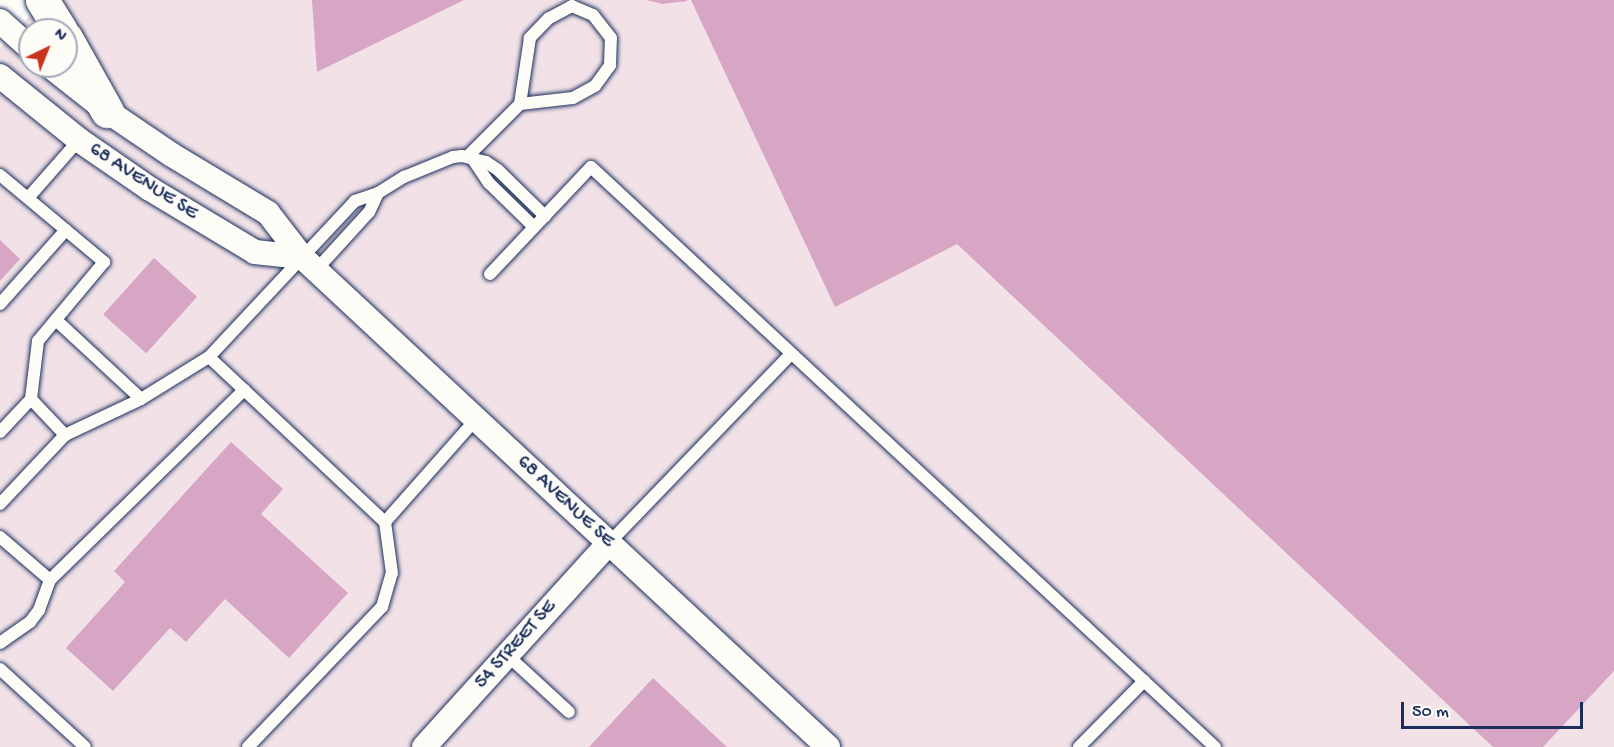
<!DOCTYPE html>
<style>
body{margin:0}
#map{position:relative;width:1614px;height:747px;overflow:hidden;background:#fdfcf7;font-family:"Gochi Hand",sans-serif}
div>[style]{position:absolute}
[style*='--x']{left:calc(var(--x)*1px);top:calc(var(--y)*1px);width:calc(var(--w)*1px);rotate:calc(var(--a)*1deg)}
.built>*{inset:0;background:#f2e2e8}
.building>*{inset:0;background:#d7a6c4;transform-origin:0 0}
.roads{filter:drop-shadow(0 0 2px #1b2f5e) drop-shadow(0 0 2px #1b2f5e)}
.lane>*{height:12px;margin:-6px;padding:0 6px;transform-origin:6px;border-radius:6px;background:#fdfcf7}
.street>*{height:24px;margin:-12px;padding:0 12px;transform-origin:12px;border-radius:12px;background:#fdfcf7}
.secondary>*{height:33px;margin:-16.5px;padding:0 16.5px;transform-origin:16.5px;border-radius:16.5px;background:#fdfcf7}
span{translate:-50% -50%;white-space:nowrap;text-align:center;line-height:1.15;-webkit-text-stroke:4.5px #fdfcf7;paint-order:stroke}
.street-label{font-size:20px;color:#1b2f5e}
.north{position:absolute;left:18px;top:18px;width:60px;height:60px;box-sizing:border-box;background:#fdfcf7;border:2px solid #a3aaba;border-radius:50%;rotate:43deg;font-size:16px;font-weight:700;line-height:24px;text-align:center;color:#1b2f5e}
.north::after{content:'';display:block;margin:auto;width:21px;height:27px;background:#c8321e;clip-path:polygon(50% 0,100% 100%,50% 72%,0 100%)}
.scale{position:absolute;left:1401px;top:702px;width:182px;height:27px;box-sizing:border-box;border:3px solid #1b2f5e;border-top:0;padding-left:8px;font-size:18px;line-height:21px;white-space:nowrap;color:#1b2f5e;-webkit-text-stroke:4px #fdfcf7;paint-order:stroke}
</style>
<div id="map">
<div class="built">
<div style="clip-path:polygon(evenodd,45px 0,1614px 0,1614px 747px,0 747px,0 48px,45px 0,30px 30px,66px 30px,66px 66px,30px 66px,30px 30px)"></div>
</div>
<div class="building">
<div style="clip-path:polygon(312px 0,464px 0,317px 72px)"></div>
<div style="clip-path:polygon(647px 0,687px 0,687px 1px,662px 4px)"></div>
<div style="clip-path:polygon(691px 0,1614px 0,1614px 671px,1543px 747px,1493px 747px,957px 244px,835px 307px)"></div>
<div style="clip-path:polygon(0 240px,20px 259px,0 281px)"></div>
<div style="left:154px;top:258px;width:58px;height:76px;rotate:42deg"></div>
<div style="clip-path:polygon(231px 442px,283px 489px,261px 514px,348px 593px,289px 658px,225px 599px,186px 642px,170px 628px,113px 691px,66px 648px,125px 582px,114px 571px)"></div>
<div style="clip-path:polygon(653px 678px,727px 747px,589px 747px)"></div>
</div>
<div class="roads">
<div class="lane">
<div style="--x:467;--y:157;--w:75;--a:-45"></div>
<div style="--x:520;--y:104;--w:53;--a:-6.5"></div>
<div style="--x:573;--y:98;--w:25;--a:-29"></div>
<div style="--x:595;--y:86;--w:26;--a:-54"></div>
<div style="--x:610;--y:65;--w:27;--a:-88"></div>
<div style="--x:611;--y:38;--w:29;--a:-128"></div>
<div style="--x:593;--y:15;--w:23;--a:-157"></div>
<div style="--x:572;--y:6;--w:26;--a:152"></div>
<div style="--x:549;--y:18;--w:28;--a:134"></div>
<div style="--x:530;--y:38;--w:67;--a:98.6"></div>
<div style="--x:472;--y:158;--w:30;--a:56"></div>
<div style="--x:489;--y:183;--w:63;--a:44.4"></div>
<div style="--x:0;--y:175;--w:136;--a:39.9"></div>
<div style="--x:104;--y:262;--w:103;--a:129.9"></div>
<div style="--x:38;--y:341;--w:58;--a:96.9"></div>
<div style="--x:31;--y:399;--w:45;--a:133.2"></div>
<div style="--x:378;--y:193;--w:31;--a:-32"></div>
<div style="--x:404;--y:177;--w:53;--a:-22.2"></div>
<div style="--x:453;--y:157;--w:9;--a:-6"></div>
<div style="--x:462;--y:156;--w:25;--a:14"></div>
<div style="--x:486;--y:162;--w:14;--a:34"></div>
<div style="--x:498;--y:170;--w:66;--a:44.4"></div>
<div style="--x:28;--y:198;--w:77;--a:-48.7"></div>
<div style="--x:490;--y:274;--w:147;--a:-46.7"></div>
<div style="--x:591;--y:167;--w:852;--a:42.91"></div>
<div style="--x:0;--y:304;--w:99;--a:-48.3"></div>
<div style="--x:56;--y:320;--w:116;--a:42.9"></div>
<div style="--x:209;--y:357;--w:241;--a:43.2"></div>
<div style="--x:385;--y:522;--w:137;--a:-48.5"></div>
<div style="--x:31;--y:399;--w:50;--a:46.6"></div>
<div style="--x:0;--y:504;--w:95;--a:-46.7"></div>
<div style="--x:65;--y:435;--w:84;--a:-25.3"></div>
<div style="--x:141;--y:399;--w:80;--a:-31.7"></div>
<div style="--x:209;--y:357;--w:214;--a:-46.9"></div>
<div style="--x:355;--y:201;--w:24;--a:-19"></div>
<div style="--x:378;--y:193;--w:21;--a:115"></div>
<div style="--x:369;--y:212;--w:79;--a:132.4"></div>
<div style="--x:0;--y:537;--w:66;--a:40.7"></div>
<div style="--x:50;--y:580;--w:272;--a:-44.4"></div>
<div style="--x:609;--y:543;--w:262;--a:-46.1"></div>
<div style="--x:0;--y:643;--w:37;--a:-35"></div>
<div style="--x:30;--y:622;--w:15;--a:-53"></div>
<div style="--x:39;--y:610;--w:32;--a:-70"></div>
<div style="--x:507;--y:655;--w:84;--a:42.6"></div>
<div style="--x:0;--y:669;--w:115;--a:42.5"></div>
<div style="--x:248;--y:747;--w:194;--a:-46.3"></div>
<div style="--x:382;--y:607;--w:35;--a:-74"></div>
<div style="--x:392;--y:573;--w:51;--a:-97.8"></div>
<div style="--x:1079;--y:747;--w:93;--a:-45.4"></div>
</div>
<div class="street">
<div style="--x:0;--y:21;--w:40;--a:42"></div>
<div style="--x:50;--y:66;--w:73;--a:38.3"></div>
<div style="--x:107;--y:111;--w:78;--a:34.1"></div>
<div style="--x:172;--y:155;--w:112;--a:31.1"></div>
<div style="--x:268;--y:213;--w:56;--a:52.3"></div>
<div style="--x:302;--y:257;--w:719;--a:42.97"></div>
<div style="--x:0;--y:76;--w:102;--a:39"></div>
<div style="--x:79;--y:140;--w:86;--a:34.6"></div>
<div style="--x:150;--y:189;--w:122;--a:31"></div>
<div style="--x:255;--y:252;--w:47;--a:6.1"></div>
<div style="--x:424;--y:747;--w:275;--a:-47.8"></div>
</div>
<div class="secondary">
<div style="--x:42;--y:0;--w:36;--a:58"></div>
<div style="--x:66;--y:38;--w:84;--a:60.7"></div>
</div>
</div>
<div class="street-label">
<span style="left:143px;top:182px;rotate:33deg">68 AVENUE SE</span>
<span style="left:565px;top:502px;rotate:43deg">68 AVENUE SE</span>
<span style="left:516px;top:645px;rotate:-48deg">54 STREET SE</span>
</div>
<div class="north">N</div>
<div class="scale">50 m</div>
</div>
